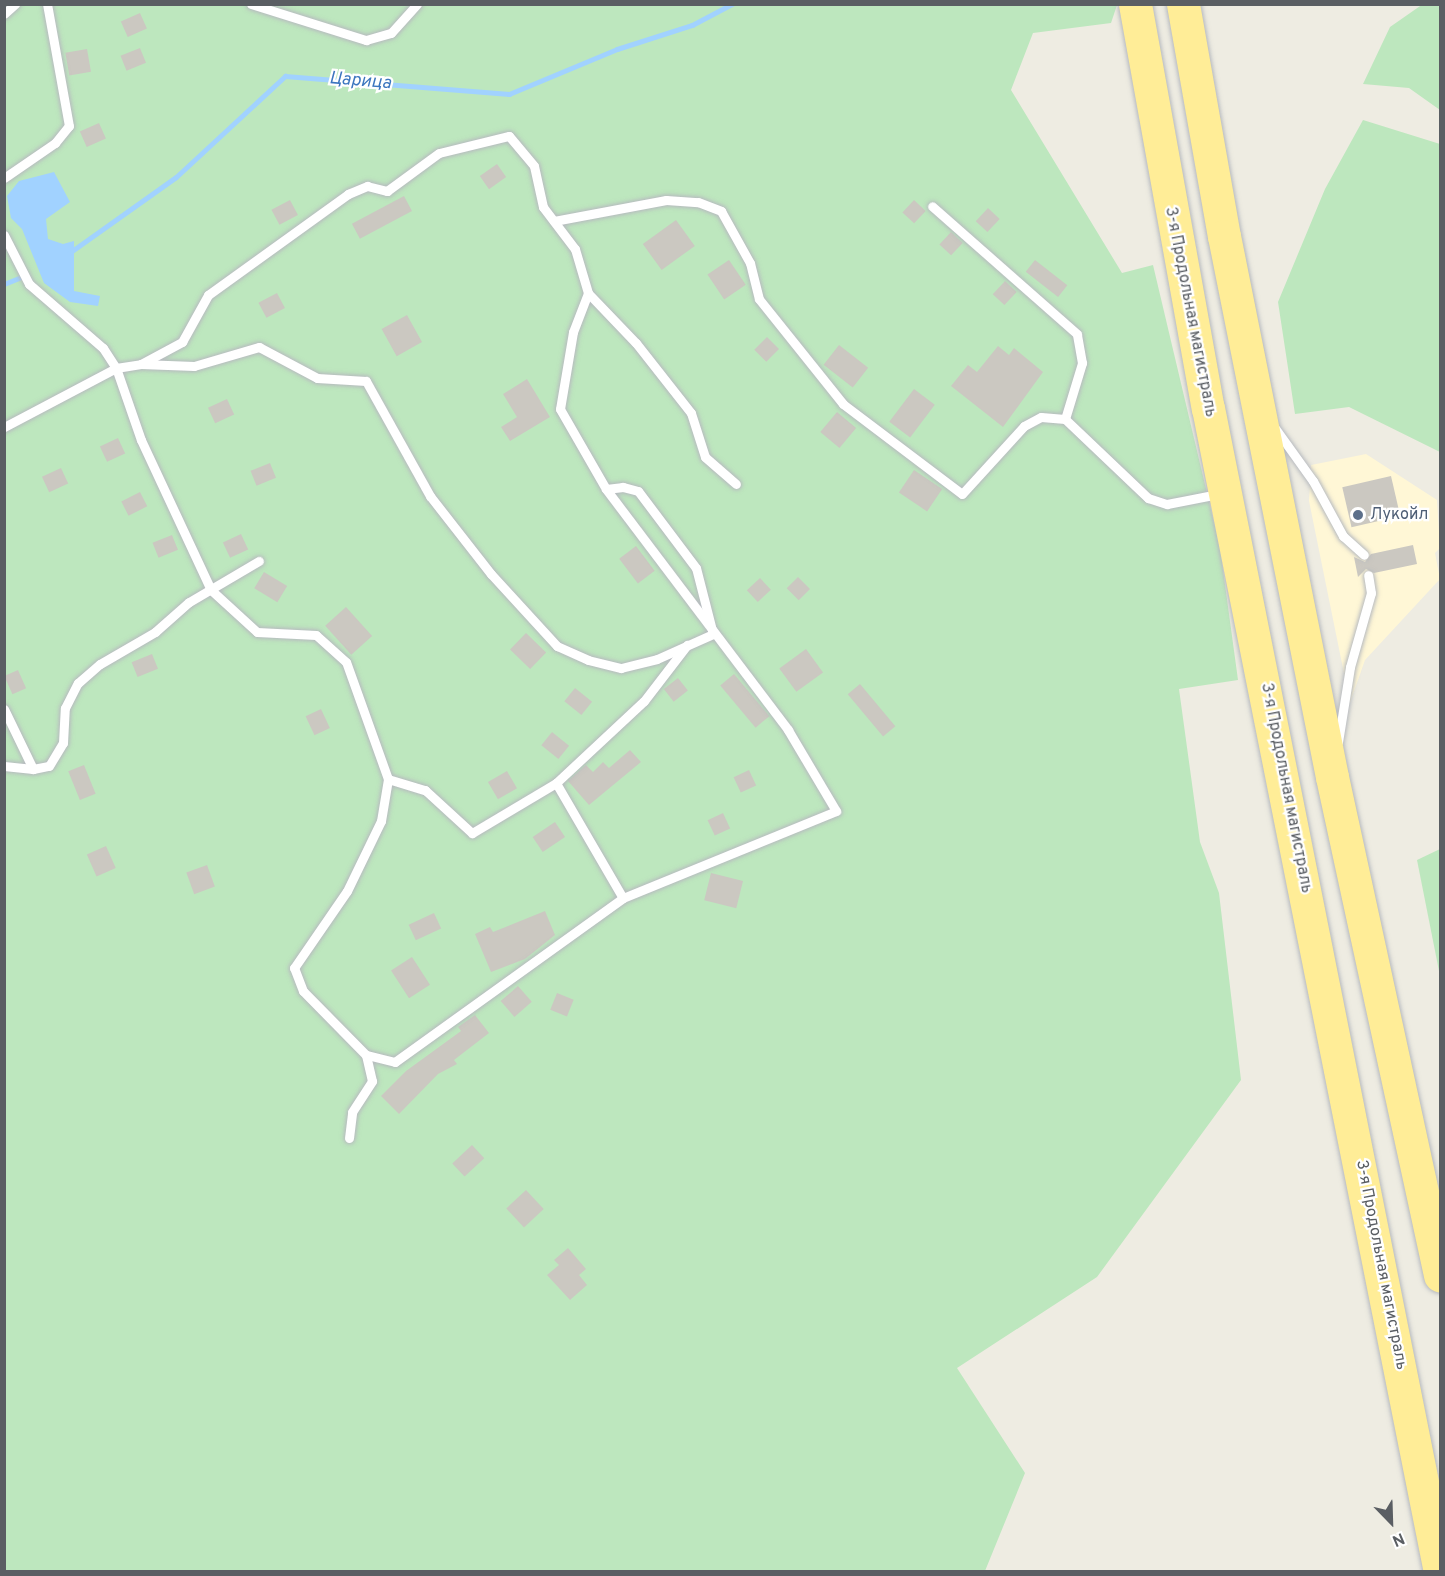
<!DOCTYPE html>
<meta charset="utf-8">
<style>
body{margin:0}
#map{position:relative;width:1445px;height:1576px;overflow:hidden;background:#eeece2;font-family:Overpass,sans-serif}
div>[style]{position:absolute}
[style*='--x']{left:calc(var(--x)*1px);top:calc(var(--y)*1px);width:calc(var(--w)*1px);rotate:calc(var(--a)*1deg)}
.commercial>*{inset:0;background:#fff7d6}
.green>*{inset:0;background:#bde7be}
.water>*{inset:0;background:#a1d2ff}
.stream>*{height:5px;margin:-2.5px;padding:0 2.5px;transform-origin:2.5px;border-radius:2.5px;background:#a1d2ff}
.building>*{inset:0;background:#cbc8c1;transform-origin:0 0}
.roads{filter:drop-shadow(0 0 2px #b7babf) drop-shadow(0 0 2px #b7babf)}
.service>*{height:9px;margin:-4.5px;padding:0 4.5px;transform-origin:4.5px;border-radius:4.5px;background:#fff}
.trunk>*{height:33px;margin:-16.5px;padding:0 16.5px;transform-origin:16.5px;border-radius:16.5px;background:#ffed97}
.dots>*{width:16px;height:16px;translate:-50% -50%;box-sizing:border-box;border:3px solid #fff;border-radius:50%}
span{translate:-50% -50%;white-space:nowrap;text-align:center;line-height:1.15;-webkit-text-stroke:4.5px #fff;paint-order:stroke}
.street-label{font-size:16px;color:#5a5e63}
.service-label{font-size:16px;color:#4e5e75}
.left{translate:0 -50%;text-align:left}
.water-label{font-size:18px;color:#3c76bf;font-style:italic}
.frame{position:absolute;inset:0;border:6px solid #5a5e63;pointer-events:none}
.north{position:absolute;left:1361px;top:1492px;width:60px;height:60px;-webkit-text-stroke:4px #fff;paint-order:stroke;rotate:157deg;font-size:16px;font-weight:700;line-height:24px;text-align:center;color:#5a5e63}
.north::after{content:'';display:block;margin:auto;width:21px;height:27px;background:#5a5e63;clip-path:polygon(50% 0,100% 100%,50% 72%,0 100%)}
</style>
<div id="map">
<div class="commercial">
<div style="clip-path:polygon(1366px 454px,1437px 500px,1440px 548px,1435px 553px,1440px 579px,1365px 660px,1350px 703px,1309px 501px,1311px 465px)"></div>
</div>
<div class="green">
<div style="clip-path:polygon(1423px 4px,1440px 5px,1440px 110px,1409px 88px,1363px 84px,1390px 27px)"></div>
<div style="clip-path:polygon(4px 5px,1117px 5px,1111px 23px,1033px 33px,1011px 90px,1122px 273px,1153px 265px,1220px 548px,1238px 680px,1179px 689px,1200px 842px,1219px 893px,1241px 1080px,1097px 1277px,957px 1368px,1025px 1473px,985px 1571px,5px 1571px)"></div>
<div style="clip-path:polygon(1363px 120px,1440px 144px,1440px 452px,1349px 407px,1295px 414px,1278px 302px,1325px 189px)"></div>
<div style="clip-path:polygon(1440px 849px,1440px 976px,1417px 860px)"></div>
</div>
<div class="water">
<div style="clip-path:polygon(54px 172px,70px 202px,46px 219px,48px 239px,63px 244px,74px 241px,74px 291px,100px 296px,98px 306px,70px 302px,44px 283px,22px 229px,11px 218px,7px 196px,19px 181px)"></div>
</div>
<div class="stream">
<div style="--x:69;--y:253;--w:131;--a:-35.4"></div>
<div style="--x:176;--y:177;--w:149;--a:-42.8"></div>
<div style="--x:285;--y:76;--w:225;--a:4.6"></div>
<div style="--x:509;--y:94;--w:117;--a:-22.6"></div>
<div style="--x:617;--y:49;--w:79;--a:-17.7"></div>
<div style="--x:692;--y:25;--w:45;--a:-27.7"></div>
<div style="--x:4;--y:284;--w:16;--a:-22"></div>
</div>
<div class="building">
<div style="left:140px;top:13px;width:17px;height:21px;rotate:66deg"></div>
<div style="left:140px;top:48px;width:16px;height:21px;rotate:68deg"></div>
<div style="left:87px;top:49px;width:23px;height:22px;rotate:80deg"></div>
<div style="left:99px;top:123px;width:17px;height:21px;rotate:66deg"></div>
<div style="left:497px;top:164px;width:16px;height:21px;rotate:55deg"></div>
<div style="left:404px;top:196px;width:17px;height:59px;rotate:62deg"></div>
<div style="left:290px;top:200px;width:17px;height:21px;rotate:62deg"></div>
<div style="left:914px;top:200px;width:16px;height:17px;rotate:43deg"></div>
<div style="left:988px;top:208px;width:16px;height:18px;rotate:43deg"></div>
<div style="left:676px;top:220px;width:32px;height:41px;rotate:54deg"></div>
<div style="left:951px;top:232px;width:16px;height:17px;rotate:43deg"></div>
<div style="left:729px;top:260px;width:30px;height:26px;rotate:56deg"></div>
<div style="left:1035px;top:260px;width:41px;height:15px;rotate:38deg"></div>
<div style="left:1005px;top:281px;width:16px;height:18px;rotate:43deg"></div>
<div style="left:277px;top:293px;width:17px;height:21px;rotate:62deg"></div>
<div style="left:407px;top:315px;width:31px;height:29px;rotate:61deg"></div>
<div style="left:767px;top:337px;width:17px;height:18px;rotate:45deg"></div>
<div style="left:839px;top:345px;width:37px;height:25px;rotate:38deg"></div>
<div style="clip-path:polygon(998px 346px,1009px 355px,1014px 348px,1043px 372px,1003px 427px,951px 386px,968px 365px,977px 372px)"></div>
<div style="clip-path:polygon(527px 379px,550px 417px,510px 441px,501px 427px,517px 417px,503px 394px)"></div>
<div style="left:914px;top:389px;width:26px;height:41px;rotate:37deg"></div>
<div style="left:227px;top:399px;width:17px;height:21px;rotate:65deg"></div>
<div style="left:837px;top:412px;width:25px;height:26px;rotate:40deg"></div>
<div style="left:118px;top:438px;width:17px;height:20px;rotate:65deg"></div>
<div style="left:270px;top:463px;width:16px;height:21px;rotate:68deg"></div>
<div style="left:61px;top:468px;width:17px;height:21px;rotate:65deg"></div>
<div style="left:914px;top:470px;width:34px;height:27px;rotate:34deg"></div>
<div style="left:1391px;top:476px;width:41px;height:50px;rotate:77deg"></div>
<div style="left:140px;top:492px;width:16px;height:21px;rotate:63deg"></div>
<div style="left:241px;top:534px;width:17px;height:20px;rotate:65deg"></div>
<div style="left:172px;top:535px;width:16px;height:21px;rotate:68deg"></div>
<div style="clip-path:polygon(1413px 545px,1417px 564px,1374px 573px,1366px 569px,1358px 577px,1354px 557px,1365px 562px,1371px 554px)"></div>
<div style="left:636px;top:546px;width:31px;height:21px;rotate:53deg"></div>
<div style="left:264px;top:572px;width:27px;height:19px;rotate:31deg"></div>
<div style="left:798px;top:577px;width:17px;height:16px;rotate:45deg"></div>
<div style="left:760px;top:578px;width:16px;height:18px;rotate:47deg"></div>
<div style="left:346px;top:607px;width:39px;height:28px;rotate:48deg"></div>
<div style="left:526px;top:633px;width:28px;height:23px;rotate:44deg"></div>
<div style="left:806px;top:649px;width:29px;height:33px;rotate:54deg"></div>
<div style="left:152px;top:654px;width:16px;height:22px;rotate:68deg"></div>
<div style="left:18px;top:670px;width:20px;height:15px;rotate:66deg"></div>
<div style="left:734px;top:674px;width:55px;height:18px;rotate:50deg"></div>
<div style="left:678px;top:678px;width:16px;height:18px;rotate:52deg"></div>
<div style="left:860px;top:684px;width:55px;height:16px;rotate:50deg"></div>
<div style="left:575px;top:688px;width:22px;height:17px;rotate:39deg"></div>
<div style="left:321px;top:709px;width:21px;height:17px;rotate:65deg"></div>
<div style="left:552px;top:732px;width:22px;height:17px;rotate:39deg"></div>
<div style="clip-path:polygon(630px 750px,641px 762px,589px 805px,568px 781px,586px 765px,593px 772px,603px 762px,609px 768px)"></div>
<div style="left:84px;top:765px;width:31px;height:17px;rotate:68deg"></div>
<div style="left:749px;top:770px;width:17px;height:17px;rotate:65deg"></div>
<div style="left:507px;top:771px;width:20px;height:22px;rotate:60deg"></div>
<div style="left:723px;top:813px;width:17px;height:17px;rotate:65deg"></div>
<div style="left:555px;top:822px;width:18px;height:27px;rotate:56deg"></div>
<div style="left:106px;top:846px;width:24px;height:21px;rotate:66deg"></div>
<div style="left:207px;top:865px;width:23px;height:22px;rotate:70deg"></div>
<div style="left:711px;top:873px;width:33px;height:28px;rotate:14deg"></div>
<div style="clip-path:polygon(545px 911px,555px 935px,525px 959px,491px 972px,475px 934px,490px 927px,493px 932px)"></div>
<div style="left:434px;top:913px;width:17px;height:28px;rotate:65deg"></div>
<div style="left:412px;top:957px;width:33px;height:25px;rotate:57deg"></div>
<div style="left:518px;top:986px;width:21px;height:23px;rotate:49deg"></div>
<div style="left:557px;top:993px;width:18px;height:18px;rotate:22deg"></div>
<div style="clip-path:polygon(475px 1015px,489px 1033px,454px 1060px,457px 1064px,438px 1074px,399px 1114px,381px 1096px,406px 1071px,461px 1031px,458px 1027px)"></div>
<div style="left:472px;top:1145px;width:18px;height:27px;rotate:47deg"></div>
<div style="left:526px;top:1190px;width:26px;height:27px;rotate:47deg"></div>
<div style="clip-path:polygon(568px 1248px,586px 1269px,579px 1275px,587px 1285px,570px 1300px,547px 1275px,559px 1265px,554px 1260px)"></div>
</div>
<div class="roads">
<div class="service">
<div style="--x:251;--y:4;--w:121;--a:17.4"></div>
<div style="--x:366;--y:40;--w:26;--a:-16"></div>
<div style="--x:391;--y:33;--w:39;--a:-48"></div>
<div style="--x:4;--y:14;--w:15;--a:-42"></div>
<div style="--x:4;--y:178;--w:62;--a:-34.5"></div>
<div style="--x:55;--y:143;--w:22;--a:-51"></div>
<div style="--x:69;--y:126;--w:124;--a:-100.2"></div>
<div style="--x:554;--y:221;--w:114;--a:-10.6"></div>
<div style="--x:666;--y:200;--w:32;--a:4"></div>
<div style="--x:698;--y:202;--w:25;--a:21"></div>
<div style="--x:721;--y:211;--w:60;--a:60.9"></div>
<div style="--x:750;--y:263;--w:37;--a:76"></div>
<div style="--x:759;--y:299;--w:134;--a:51.3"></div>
<div style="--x:843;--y:404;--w:149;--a:37.1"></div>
<div style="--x:962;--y:494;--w:92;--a:-47.6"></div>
<div style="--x:1024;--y:426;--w:19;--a:-28"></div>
<div style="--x:1041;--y:417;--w:24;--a:5"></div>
<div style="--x:1065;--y:419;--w:59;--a:-73.1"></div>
<div style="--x:1082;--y:363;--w:29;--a:-100"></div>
<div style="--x:1077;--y:334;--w:193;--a:-138.6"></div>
<div style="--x:4;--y:235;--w:55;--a:63"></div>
<div style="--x:29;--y:284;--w:98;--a:40.9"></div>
<div style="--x:103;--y:348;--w:24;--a:57"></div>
<div style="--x:116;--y:368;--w:127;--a:152.2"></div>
<div style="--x:588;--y:293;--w:42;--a:111"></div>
<div style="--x:573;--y:332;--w:78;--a:99.6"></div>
<div style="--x:560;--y:409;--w:92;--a:60.1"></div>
<div style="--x:606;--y:489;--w:302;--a:52.9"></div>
<div style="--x:788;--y:730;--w:94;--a:59.3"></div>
<div style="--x:836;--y:811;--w:230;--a:157.8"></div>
<div style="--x:623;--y:898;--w:281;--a:144.3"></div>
<div style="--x:395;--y:1062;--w:30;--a:-166"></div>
<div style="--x:366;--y:1055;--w:90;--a:-134.5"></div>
<div style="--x:303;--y:991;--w:25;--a:-111"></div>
<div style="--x:294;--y:968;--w:93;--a:-55.5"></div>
<div style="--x:347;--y:891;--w:78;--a:-64.1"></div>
<div style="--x:381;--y:821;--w:43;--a:-80.5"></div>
<div style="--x:388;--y:779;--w:124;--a:-109.7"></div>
<div style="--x:346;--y:662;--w:40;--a:-138"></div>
<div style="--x:316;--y:635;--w:59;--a:-177.1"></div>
<div style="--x:257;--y:632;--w:62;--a:-137.6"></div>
<div style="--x:211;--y:590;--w:166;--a:-115"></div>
<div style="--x:141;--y:440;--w:76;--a:-109.1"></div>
<div style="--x:116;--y:368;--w:25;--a:-9"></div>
<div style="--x:141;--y:364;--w:47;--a:-28.2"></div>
<div style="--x:182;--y:342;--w:54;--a:-61"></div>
<div style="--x:208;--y:295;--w:173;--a:-35.8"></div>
<div style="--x:348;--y:194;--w:21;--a:-23"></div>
<div style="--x:367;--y:186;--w:21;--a:14"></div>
<div style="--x:387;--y:191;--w:64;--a:-36.2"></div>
<div style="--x:439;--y:153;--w:72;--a:-13.7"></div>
<div style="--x:509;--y:136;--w:39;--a:50"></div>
<div style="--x:534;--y:166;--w:42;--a:77.6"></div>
<div style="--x:543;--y:207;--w:53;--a:52.7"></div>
<div style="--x:575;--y:249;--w:46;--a:73.5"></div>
<div style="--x:588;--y:293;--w:69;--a:46.2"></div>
<div style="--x:636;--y:343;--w:89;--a:51.8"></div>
<div style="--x:691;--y:413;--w:46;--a:72.3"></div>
<div style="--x:705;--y:457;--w:41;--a:41.1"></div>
<div style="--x:141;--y:364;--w:53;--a:2.2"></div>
<div style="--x:194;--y:366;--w:68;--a:-16.3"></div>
<div style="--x:259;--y:347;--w:66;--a:28.1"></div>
<div style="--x:317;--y:378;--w:49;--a:3.5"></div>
<div style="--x:366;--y:381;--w:132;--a:60.9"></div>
<div style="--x:430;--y:496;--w:99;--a:52"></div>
<div style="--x:491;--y:574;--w:98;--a:47.5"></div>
<div style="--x:557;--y:646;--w:34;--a:24"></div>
<div style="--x:588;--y:660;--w:34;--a:14"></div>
<div style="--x:621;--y:668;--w:37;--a:-14"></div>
<div style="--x:657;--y:659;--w:61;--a:-24.1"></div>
<div style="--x:713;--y:634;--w:68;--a:-104.4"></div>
<div style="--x:696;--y:568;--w:96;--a:-127"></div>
<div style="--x:638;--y:491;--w:16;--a:-165"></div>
<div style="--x:623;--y:487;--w:17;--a:173"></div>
<div style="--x:1065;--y:419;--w:115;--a:43.6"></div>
<div style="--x:1148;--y:498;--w:20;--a:18"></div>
<div style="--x:1167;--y:504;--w:52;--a:-11.1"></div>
<div style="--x:1275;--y:428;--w:65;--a:54.4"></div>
<div style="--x:1313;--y:481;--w:63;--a:61.4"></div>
<div style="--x:1343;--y:536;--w:28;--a:42"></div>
<div style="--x:4;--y:709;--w:67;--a:64.2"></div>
<div style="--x:1338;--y:742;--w:76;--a:-80.9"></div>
<div style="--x:1350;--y:667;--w:77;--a:-74.2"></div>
<div style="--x:1371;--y:593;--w:18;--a:-99"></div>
<div style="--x:4;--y:766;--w:29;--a:6"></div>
<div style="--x:33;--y:769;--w:16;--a:-11"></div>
<div style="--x:49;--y:766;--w:27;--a:-59"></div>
<div style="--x:63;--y:743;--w:35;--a:-87"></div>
<div style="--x:65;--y:708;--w:28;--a:-63"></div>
<div style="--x:78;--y:683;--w:29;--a:-41"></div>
<div style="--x:100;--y:664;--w:64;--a:-30.2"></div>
<div style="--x:155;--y:632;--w:45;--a:-41.4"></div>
<div style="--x:189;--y:602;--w:81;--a:-30.4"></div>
<div style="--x:388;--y:779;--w:39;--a:17"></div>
<div style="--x:425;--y:790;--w:64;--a:42.5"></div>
<div style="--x:472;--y:833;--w:98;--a:-30.8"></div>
<div style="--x:556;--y:783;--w:120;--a:-43"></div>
<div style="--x:644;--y:701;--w:71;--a:-52.5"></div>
<div style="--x:556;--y:783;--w:133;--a:59.8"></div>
<div style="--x:349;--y:1138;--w:26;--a:-83"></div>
<div style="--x:352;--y:1112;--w:37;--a:-57"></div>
<div style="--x:372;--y:1081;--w:27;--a:-103"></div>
</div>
<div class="trunk">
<div style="--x:1135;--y:4;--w:411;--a:79.8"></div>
<div style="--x:1208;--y:408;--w:1187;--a:78.73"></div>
<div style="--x:1183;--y:4;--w:236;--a:80"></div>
<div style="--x:1224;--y:236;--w:552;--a:78.71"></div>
<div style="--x:1332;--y:777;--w:510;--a:77.76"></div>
</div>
</div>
<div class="dots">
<div style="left:1358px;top:515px;background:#5c6f8a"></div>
</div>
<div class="street-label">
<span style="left:1190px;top:312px;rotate:79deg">3-я Продольная магистраль</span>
<span style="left:1286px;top:788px;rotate:79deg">3-я Продольная магистраль</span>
<span style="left:1381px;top:1265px;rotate:79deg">3-я Продольная магистраль</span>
</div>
<div class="service-label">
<span class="left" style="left:1370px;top:515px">Лукойл</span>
</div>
<div class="water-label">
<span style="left:360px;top:82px;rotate:5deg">Царица</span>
</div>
<div class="frame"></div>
<div class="north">N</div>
</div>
